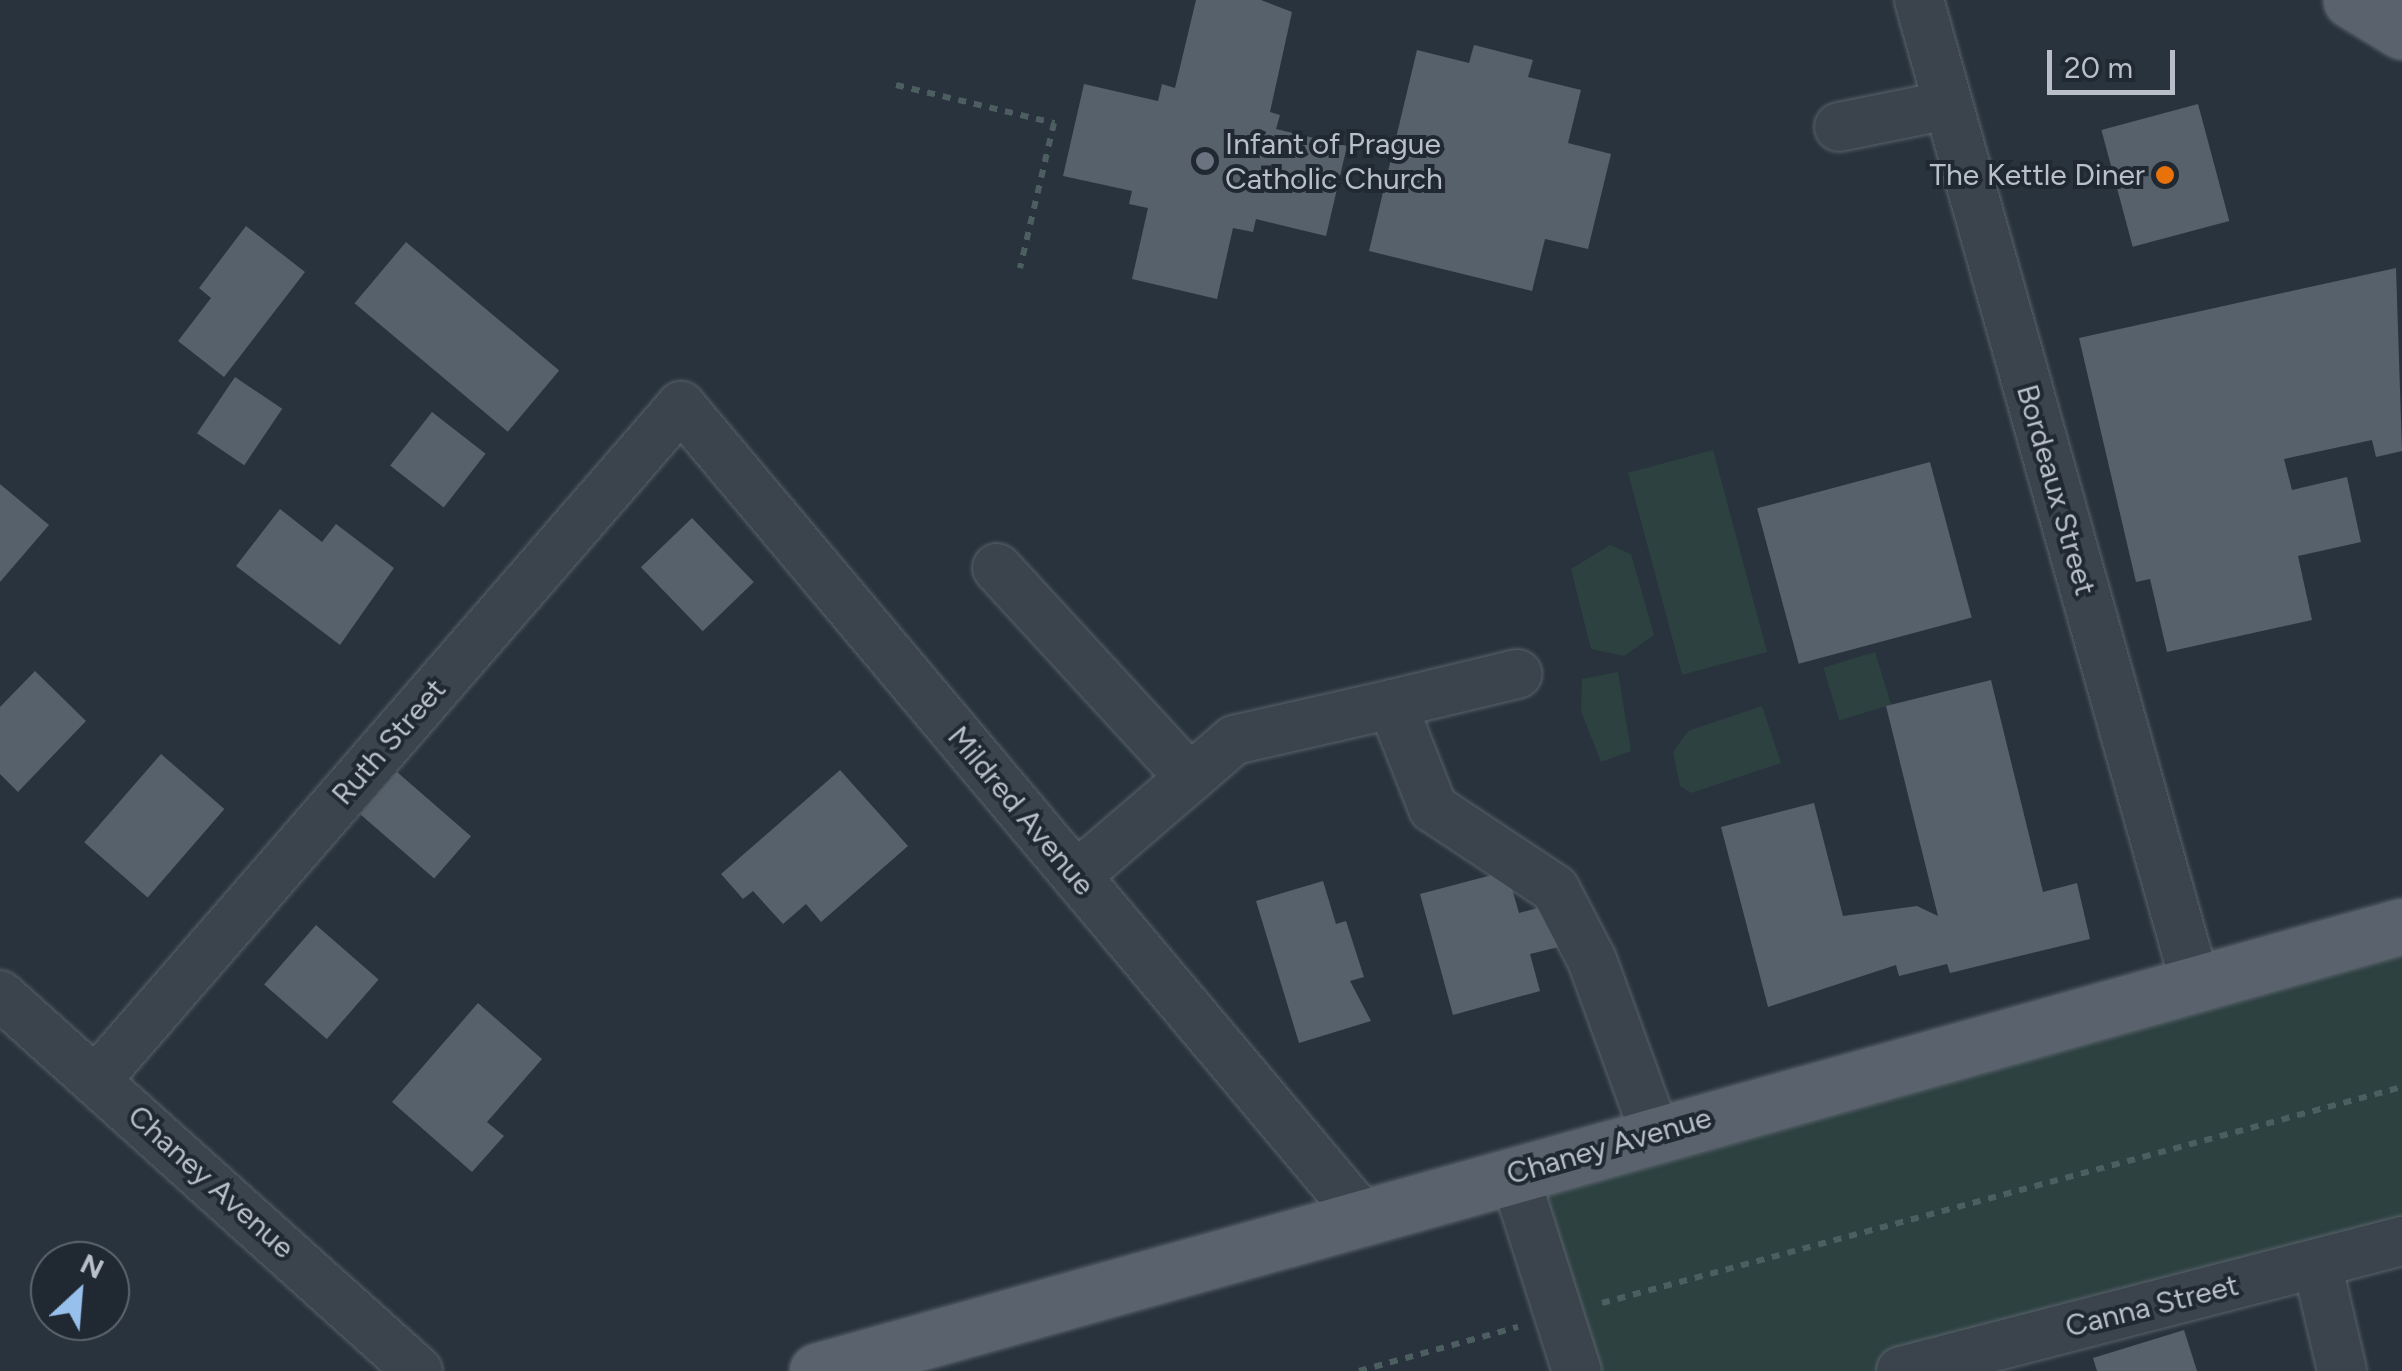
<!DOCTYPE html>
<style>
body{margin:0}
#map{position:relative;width:2402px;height:1371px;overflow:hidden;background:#28333d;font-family:Figtree,sans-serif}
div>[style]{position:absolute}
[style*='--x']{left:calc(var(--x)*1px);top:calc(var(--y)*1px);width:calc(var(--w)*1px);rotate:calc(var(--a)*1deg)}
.green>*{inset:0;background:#2d4140;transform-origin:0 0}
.building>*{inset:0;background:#56616c;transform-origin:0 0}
.path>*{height:6px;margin-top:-3px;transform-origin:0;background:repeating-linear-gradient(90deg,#4c5e5f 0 8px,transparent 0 16px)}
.roads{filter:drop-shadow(0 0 2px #59626b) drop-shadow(0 0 2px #59626b)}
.minor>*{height:48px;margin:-24px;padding:0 24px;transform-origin:24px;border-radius:24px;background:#3b444d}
.major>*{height:55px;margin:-27.5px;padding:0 27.5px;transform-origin:27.5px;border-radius:27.5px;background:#5a636d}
.dots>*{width:28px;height:28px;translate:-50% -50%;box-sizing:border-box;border:5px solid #202932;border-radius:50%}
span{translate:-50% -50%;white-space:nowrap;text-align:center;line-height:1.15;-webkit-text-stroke:8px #202932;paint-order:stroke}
.poi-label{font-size:30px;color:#b8bfc8}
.left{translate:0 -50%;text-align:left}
.right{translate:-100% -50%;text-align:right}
.street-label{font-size:30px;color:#b8bfc8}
.north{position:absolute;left:30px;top:1241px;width:100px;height:100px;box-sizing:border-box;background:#202932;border:2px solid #5d656e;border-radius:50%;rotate:26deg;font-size:28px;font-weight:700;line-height:40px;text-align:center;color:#b8bfc8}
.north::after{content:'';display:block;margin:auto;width:35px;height:45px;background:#98c0ec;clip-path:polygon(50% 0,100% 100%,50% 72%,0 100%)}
.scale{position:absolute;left:2047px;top:50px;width:128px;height:45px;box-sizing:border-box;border:5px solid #b8bfc8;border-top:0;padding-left:12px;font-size:30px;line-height:35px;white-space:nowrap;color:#b8bfc8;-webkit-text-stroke:8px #202932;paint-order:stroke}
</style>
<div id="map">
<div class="green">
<div style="left:1713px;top:450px;width:209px;height:88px;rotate:75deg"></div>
<div style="clip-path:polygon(1610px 545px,1631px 554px,1654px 635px,1624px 656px,1591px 649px,1571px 569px)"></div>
<div style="left:1875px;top:652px;width:55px;height:54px;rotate:73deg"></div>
<div style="clip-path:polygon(1618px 672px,1631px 751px,1601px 762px,1581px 711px,1582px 679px)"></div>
<div style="clip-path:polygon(1762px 706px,1781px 763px,1691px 793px,1680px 786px,1673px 752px,1688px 731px)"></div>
<div style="clip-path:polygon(2402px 926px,2402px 1241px,1901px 1371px,1577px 1371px,1514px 1174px)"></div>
</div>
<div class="building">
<div style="clip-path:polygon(1196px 0,1261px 0,1292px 12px,1270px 112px,1280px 115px,1276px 129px,1347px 146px,1326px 236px,1256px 219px,1253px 232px,1233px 228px,1217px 299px,1132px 279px,1148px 208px,1129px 204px,1132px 191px,1063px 176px,1084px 84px,1158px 101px,1162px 84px,1175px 88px)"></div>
<div style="clip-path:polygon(1474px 45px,1533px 60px,1528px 77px,1581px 90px,1568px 143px,1611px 154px,1588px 249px,1545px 239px,1532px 291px,1369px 251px,1417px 50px,1469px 63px)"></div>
<div style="left:2198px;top:104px;width:121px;height:100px;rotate:75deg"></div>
<div style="clip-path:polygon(246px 226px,305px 272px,224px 377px,178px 341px,211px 298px,199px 288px)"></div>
<div style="left:406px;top:242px;width:200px;height:80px;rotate:40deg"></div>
<div style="clip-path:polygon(2396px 268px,2402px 451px,2376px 457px,2372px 440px,2284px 459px,2292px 490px,2347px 477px,2361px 542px,2298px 556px,2312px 620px,2167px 652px,2150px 579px,2136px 582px,2079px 338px)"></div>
<div style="left:235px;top:377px;width:57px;height:68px;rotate:34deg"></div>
<div style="left:432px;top:412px;width:68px;height:68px;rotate:38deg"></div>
<div style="left:1930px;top:462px;width:161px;height:179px;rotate:75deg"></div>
<div style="clip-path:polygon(0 484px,49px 525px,0 582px)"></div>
<div style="clip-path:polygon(280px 509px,322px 542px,336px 524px,394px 568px,340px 645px,236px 566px)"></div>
<div style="left:692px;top:518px;width:89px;height:71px;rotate:46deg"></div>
<div style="clip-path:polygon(35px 671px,86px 721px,18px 792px,0 774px,0 707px)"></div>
<div style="clip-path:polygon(1991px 680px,2043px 892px,2077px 883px,2090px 939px,1950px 973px,1947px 964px,1899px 976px,1896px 965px,1768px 1007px,1721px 827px,1814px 803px,1843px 916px,1917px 906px,1938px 916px,1886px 706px)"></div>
<div style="left:161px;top:754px;width:84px;height:117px;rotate:41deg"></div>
<div style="clip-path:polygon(840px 770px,908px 846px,821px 922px,806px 904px,783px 924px,753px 891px,743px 899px,721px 874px)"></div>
<div style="left:397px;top:772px;width:98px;height:56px;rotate:41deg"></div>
<div style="clip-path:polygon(1507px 871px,1519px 913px,1552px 904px,1563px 946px,1530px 954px,1540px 991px,1453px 1015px,1420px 894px)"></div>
<div style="clip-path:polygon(1323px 881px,1336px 924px,1346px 921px,1364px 977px,1350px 981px,1371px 1021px,1299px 1043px,1256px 901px)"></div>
<div style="left:316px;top:925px;width:83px;height:79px;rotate:41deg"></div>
<div style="clip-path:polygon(478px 1003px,542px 1059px,487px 1122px,504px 1136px,472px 1172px,392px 1102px)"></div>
<div style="clip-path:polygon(2184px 1330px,2197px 1371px,2097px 1371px,2093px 1358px)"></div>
</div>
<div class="path">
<div style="--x:896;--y:85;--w:163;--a:13.5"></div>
<div style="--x:1054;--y:123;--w:149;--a:103.2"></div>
<div style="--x:1602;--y:1303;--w:829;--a:-15.11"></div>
<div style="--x:1359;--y:1371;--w:165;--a:-15.5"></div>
</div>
<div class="roads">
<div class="minor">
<div style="--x:1919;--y:0;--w:1017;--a:74.31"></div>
<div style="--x:1839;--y:127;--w:111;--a:-11.4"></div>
<div style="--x:997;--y:568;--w:285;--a:47.4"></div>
<div style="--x:1392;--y:704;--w:129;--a:-13.5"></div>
<div style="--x:1076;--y:876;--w:208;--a:-40.7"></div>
<div style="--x:1234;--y:740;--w:162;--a:-12.8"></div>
<div style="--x:1392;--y:704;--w:112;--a:68.5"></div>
<div style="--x:1433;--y:808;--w:146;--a:33.6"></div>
<div style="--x:1555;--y:889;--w:80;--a:62.5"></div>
<div style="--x:1592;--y:960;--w:184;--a:70"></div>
<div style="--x:0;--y:995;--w:562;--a:41.97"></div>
<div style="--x:97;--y:1079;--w:891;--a:-49.05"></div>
<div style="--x:681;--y:406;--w:1058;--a:49.94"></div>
<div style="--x:1514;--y:1174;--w:207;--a:72.3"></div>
<div style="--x:2317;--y:1264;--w:110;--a:76.8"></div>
<div style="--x:1901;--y:1371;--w:518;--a:-14.55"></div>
</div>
<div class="major">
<div style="--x:2351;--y:0;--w:60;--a:31.3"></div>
<div style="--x:817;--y:1371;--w:1646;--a:-15.68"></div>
</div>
</div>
<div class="dots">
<div style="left:1205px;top:161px;background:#6b7280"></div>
<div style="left:2165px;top:175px;background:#e8710a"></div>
</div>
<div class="poi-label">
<span class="left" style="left:1225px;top:161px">Infant of Prague<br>Catholic Church</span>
<span class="right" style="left:2145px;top:175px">The Kettle Diner</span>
</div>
<div class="street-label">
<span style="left:2056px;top:490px;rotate:74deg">Bordeaux Street</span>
<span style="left:389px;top:742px;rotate:-49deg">Ruth Street</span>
<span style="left:1021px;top:811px;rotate:50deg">Mildred Avenue</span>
<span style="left:1609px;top:1146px;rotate:-16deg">Chaney Avenue</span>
<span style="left:211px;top:1182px;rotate:42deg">Chaney Avenue</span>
<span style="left:2152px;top:1306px;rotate:-14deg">Canna Street</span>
</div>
<div class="north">N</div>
<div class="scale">20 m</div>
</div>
